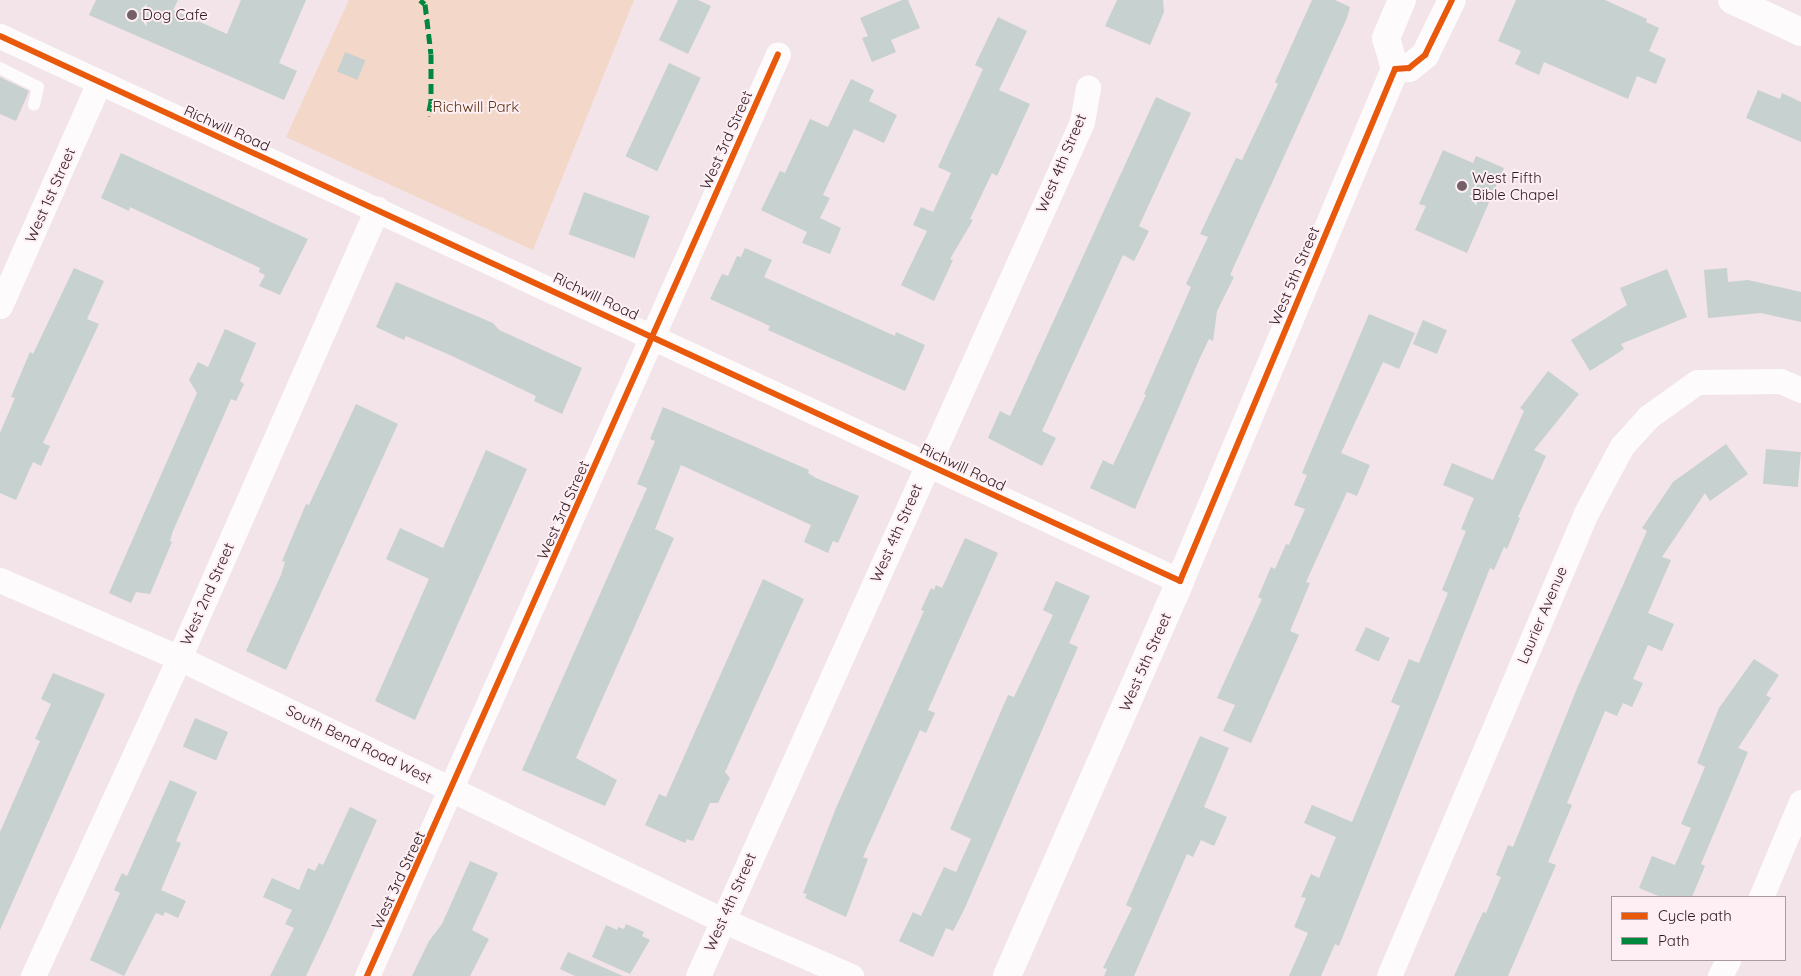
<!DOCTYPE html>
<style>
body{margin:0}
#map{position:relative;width:1801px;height:976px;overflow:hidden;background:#f2e4e8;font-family:Quicksand,sans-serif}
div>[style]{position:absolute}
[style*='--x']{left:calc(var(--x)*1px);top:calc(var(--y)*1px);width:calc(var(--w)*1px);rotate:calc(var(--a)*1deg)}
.green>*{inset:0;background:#f3d7c8}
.building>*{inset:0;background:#c7d1cf;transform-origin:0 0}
.lane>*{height:12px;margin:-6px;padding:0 6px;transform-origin:6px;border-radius:6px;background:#fdfbfc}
.street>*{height:25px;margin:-12.5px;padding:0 12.5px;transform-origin:12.5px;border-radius:12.5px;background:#fdfbfc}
.secondary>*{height:28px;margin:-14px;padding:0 14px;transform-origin:14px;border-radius:14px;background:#fdfbfc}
.quiet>*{height:5px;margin-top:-2.5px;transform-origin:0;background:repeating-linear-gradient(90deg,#00873e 0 10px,transparent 0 15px)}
.cycleway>*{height:6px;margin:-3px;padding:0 3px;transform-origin:3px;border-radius:3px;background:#e8590c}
.dots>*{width:14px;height:14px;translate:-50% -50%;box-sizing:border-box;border:2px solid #fdeff3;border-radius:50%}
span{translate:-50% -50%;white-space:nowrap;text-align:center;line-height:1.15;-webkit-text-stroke:4px #fdeff3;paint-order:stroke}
.poi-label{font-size:15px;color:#301921}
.left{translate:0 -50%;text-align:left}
.park-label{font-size:15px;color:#5c3616}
.street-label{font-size:15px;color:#301921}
.legend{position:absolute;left:1611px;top:896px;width:175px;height:65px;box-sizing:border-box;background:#fdeff3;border:1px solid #ab999f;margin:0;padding:6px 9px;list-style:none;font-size:15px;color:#301921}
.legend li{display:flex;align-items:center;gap:10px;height:25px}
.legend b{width:25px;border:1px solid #ab999f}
</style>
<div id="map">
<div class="green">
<div style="clip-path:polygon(349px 0,634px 0,533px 250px,286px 137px)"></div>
</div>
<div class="building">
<div style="clip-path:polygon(96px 0,178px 0,173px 10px,227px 34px,241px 0,306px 0,279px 63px,297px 71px,284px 100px,89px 15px)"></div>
<div style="clip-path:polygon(678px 0,698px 0,711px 6px,688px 54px,659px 40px)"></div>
<div style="clip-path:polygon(902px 0,908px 0,920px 28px,891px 40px,896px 52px,872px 62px,862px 38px,868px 36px,860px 18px)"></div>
<div style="clip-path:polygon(1117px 0,1163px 0,1164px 12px,1150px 45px,1105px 26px)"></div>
<div style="clip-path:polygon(1312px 0,1335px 0,1350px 7px,1347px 18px,1230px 275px,1234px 277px,1217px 311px,1213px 341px,1209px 339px,1199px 360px,1135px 509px,1090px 488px,1103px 460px,1113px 465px,1146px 395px,1144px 394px,1191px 287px,1186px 284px,1208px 237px,1200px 234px,1236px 158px,1242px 160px,1278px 84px,1275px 82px)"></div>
<div style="clip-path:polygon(1516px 0,1605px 0,1647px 19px,1646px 22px,1659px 28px,1649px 51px,1666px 59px,1656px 84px,1637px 76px,1628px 99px,1544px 62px,1539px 75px,1515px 64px,1521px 51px,1498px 41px)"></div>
<div style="clip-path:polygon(998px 17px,1027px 31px,999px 90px,1030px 104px,997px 176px,992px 173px,970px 219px,973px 220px,950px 259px,953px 260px,934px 301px,901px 285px,927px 231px,913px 225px,921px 207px,933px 212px,951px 173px,938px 167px,983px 69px,975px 65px)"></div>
<div style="left:345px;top:52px;width:22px;height:21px;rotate:22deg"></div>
<div style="left:669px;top:63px;width:35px;height:103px;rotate:25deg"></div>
<div style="clip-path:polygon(0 77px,29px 91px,16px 121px,0 114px)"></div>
<div style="clip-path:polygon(851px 79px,874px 90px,869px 101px,897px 115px,884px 143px,854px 129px,823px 195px,830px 198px,820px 218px,841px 228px,830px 254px,802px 243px,807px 232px,761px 210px,780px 171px,785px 173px,810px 119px,828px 127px)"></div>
<div style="clip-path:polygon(1758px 90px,1780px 99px,1782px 93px,1801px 102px,1801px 142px,1746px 118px)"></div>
<div style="clip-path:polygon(1156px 97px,1191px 113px,1139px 226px,1149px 231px,1134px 261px,1123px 255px,1042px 431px,1056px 438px,1042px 466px,988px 438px,1000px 411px,1010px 416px)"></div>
<div style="clip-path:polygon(1443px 150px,1473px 163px,1476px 156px,1504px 168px,1467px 253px,1415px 230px,1426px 206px,1419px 204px)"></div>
<div style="clip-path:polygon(121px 153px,308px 239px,280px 295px,259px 286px,265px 275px,259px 272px,260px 268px,130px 207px,129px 211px,101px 198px)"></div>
<div style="left:584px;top:192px;width:70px;height:45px;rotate:20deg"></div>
<div style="clip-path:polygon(745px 248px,772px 260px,764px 277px,895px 336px,896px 332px,925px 345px,905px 391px,768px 330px,770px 326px,710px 299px,722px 274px,728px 276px,737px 256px,741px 257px)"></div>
<div style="clip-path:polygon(74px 268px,104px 281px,87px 319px,99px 324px,43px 443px,50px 446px,41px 466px,33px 462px,16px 500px,0 493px,0 433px,15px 398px,11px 397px,30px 352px,33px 354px)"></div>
<div style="clip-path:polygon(1727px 268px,1728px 282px,1748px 280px,1801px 292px,1801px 322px,1761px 313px,1708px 318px,1704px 270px)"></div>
<div style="clip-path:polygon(1667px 269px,1687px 317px,1621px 344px,1624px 349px,1590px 371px,1571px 340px,1627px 305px,1620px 288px)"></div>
<div style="clip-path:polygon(396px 282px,493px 323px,499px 330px,582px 368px,562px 414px,534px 401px,536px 396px,452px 356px,406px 336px,404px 340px,376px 327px)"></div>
<div style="clip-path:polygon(1369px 314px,1415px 333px,1399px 369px,1383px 362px,1341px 453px,1370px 465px,1357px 496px,1347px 492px,1306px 582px,1310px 583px,1290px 631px,1299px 635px,1251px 743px,1223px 731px,1235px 705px,1217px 698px,1262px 599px,1258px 597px,1271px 567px,1275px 569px,1286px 544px,1289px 545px,1305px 509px,1294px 505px,1307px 475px,1302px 473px)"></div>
<div style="left:1423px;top:320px;width:26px;height:26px;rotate:23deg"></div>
<div style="clip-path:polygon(225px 329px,256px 343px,240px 381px,244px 384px,236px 401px,231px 399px,173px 531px,170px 541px,172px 542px,150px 594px,136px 592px,131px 603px,109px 593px,197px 393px,189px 380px,198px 362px,208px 367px)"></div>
<div style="clip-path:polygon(1548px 371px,1579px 394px,1534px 450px,1546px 456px,1518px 517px,1520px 518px,1507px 549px,1504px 547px,1494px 570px,1490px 568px,1339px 946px,1335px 944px,1321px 976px,1289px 976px,1308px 933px,1294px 927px,1306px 898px,1301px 897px,1311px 874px,1319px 878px,1336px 837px,1304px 823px,1312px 805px,1352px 822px,1400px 706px,1391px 702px,1409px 659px,1419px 663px,1448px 593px,1442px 590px,1466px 531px,1461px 529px,1474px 498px,1443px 485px,1452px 463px,1493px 480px,1524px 411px,1520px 408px)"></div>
<div style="clip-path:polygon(356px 404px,398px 424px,286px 670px,246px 651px,281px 575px,285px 562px,282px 561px,306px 504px,309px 505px)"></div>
<div style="clip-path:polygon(663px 407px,809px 470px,808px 473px,816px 478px,859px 496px,838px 543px,833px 541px,828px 553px,804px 542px,811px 525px,681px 465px,655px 529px,674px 538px,576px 758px,617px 780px,605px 806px,522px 770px,647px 488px,637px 484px,655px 441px,650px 439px)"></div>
<div style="clip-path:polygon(1726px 444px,1748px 474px,1710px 501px,1705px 493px,1662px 557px,1671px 560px,1648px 613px,1674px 624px,1662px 651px,1648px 645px,1633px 679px,1643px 683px,1632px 707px,1623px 703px,1617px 716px,1605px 711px,1567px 803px,1572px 805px,1548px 862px,1556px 865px,1508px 976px,1454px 976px,1483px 912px,1486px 913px,1501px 877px,1496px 875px,1508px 845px,1513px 847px,1578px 686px,1647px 531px,1642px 528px,1673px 482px)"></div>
<div style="left:1766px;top:449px;width:35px;height:35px;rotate:5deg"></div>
<div style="clip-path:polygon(486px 450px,527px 469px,415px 720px,375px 701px,429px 579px,386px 559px,400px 528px,443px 548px)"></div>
<div style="clip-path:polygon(965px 538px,998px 553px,928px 710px,935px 713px,926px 733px,920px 730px,863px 857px,868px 859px,846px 917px,805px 898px,807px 894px,803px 893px,836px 808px,924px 611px,921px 610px,931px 588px,934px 590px,936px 585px,942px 588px)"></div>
<div style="clip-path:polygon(763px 579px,804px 599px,725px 772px,730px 778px,718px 803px,710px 803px,693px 841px,687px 839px,685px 843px,645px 825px,659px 794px,666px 797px)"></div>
<div style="clip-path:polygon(1056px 581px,1090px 596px,1069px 643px,1078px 647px,964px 910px,953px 931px,946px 928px,933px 957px,899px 941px,913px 912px,921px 916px,944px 867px,956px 872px,971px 839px,950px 829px,1008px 695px,1014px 697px,1053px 615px,1043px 610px)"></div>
<div style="left:1366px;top:627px;width:26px;height:26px;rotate:25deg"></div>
<div style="clip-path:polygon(1754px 659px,1779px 675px,1766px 695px,1771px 698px,1738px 748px,1748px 752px,1701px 864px,1705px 866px,1692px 897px,1661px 897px,1639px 888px,1652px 856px,1675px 865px,1691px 828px,1681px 824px,1705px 767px,1697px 763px,1719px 708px)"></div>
<div style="clip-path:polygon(53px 673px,105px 694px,0 930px,0 832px,40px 741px,35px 739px,51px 704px,41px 699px)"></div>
<div style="left:195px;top:718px;width:36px;height:31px;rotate:23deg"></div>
<div style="clip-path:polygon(1200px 736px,1229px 748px,1204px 807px,1227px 817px,1214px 846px,1201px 840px,1193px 857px,1187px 854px,1134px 976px,1104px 976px,1107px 969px,1103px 968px,1132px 908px,1126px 905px)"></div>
<div style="clip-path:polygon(170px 780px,197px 792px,176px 841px,181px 843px,161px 890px,186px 901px,178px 918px,165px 912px,163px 916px,156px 913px,124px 976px,90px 960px,120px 893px,114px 890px,122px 873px,127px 876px)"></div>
<div style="clip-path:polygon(350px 807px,377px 820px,327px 932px,306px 976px,270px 976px,294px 928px,285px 924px,292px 910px,263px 897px,272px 878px,299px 890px,308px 868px,315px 871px,319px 863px,323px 865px)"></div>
<div style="clip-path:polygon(470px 861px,498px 873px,472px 930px,489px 939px,470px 976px,412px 976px,429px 941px,442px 924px)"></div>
<div style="clip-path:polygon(626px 924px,644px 932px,642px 936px,650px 940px,630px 974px,592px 957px,606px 925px,617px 930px,618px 927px,624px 929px)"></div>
<div style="clip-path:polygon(568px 952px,623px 976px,575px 976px,560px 969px)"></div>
</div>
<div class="lane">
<div style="--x:0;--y:68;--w:42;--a:26.6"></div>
<div style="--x:38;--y:87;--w:18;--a:103"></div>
</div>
<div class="street">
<div style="--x:0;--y:36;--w:1300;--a:24.79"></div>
<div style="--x:0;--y:306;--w:244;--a:-66.1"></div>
<div style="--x:0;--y:580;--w:195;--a:23.5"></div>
<div style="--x:179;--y:658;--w:603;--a:25.76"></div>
<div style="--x:722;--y:920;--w:141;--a:23.5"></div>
<div style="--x:1761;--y:897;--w:103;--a:-67.2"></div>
<div style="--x:33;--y:976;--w:350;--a:-65.3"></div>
<div style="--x:179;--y:658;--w:491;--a:-66.2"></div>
<div style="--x:367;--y:976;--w:1009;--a:-65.97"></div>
<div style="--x:698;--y:976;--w:936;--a:-65.79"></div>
<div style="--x:1082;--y:122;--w:35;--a:-80"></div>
<div style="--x:1389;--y:976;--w:503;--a:-66.95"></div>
<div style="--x:1586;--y:513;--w:76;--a:-61.8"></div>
<div style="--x:1622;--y:446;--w:39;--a:-48"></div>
<div style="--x:1648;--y:417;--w:60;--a:-35.5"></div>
<div style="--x:1697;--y:382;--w:83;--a:-0.7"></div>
<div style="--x:1780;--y:381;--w:23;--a:23"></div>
<div style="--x:1720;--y:976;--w:18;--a:-63"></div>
</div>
<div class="secondary">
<div style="--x:1732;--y:0;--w:76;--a:24.9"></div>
<div style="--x:1395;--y:69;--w:14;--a:-4"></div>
<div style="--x:1409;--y:68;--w:21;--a:-39"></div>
<div style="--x:1425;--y:55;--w:61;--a:-63.9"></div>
<div style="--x:1007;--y:976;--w:431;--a:-66.3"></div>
<div style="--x:1180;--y:581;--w:555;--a:-67.22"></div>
<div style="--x:1395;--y:69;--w:32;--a:-106"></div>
<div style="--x:1386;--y:38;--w:41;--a:-67.2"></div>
</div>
<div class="quiet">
<div style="--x:420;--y:0;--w:6;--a:39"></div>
<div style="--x:425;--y:4;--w:50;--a:83.2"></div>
<div style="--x:431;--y:54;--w:47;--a:90"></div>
<div style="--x:431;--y:101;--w:15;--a:101"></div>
</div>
<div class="cycleway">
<div style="--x:0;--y:36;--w:1300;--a:24.79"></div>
<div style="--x:1180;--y:581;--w:555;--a:-67.22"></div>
<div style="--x:1395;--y:69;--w:14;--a:-4"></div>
<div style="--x:1409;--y:68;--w:21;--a:-39"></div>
<div style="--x:1425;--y:55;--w:61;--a:-63.9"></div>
<div style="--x:367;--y:976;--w:1009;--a:-65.97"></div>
</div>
<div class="dots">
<div style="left:132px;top:15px;background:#746067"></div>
<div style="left:1462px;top:186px;background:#746067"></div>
</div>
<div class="poi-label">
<span class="left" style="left:142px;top:15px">Dog Cafe</span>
<span class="left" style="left:1472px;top:186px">West Fifth<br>Bible Chapel</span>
</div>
<div class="park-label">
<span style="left:476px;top:107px">Richwill Park</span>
</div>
<div class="street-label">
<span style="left:227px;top:128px;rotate:24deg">Richwill Road</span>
<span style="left:726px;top:140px;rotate:-66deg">West 3rd Street</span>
<span style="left:1061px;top:163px;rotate:-67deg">West 4th Street</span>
<span style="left:50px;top:195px;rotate:-66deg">West 1st Street</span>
<span style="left:1294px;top:276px;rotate:-67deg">West 5th Street</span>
<span style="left:596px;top:296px;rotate:25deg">Richwill Road</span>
<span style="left:963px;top:467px;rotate:25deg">Richwill Road</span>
<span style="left:563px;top:510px;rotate:-66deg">West 3rd Street</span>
<span style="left:896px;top:533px;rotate:-66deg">West 4th Street</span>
<span style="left:207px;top:594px;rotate:-66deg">West 2nd Street</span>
<span style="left:1542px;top:615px;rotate:-67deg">Laurier Avenue</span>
<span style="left:1145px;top:662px;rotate:-66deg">West 5th Street</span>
<span style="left:359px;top:744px;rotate:26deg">South Bend Road West</span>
<span style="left:398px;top:880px;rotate:-65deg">West 3rd Street</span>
<span style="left:730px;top:902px;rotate:-66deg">West 4th Street</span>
</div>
<ul class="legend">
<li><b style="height:6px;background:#e8590c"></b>Cycle path</li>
<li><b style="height:6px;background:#00873e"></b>Path</li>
</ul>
</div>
